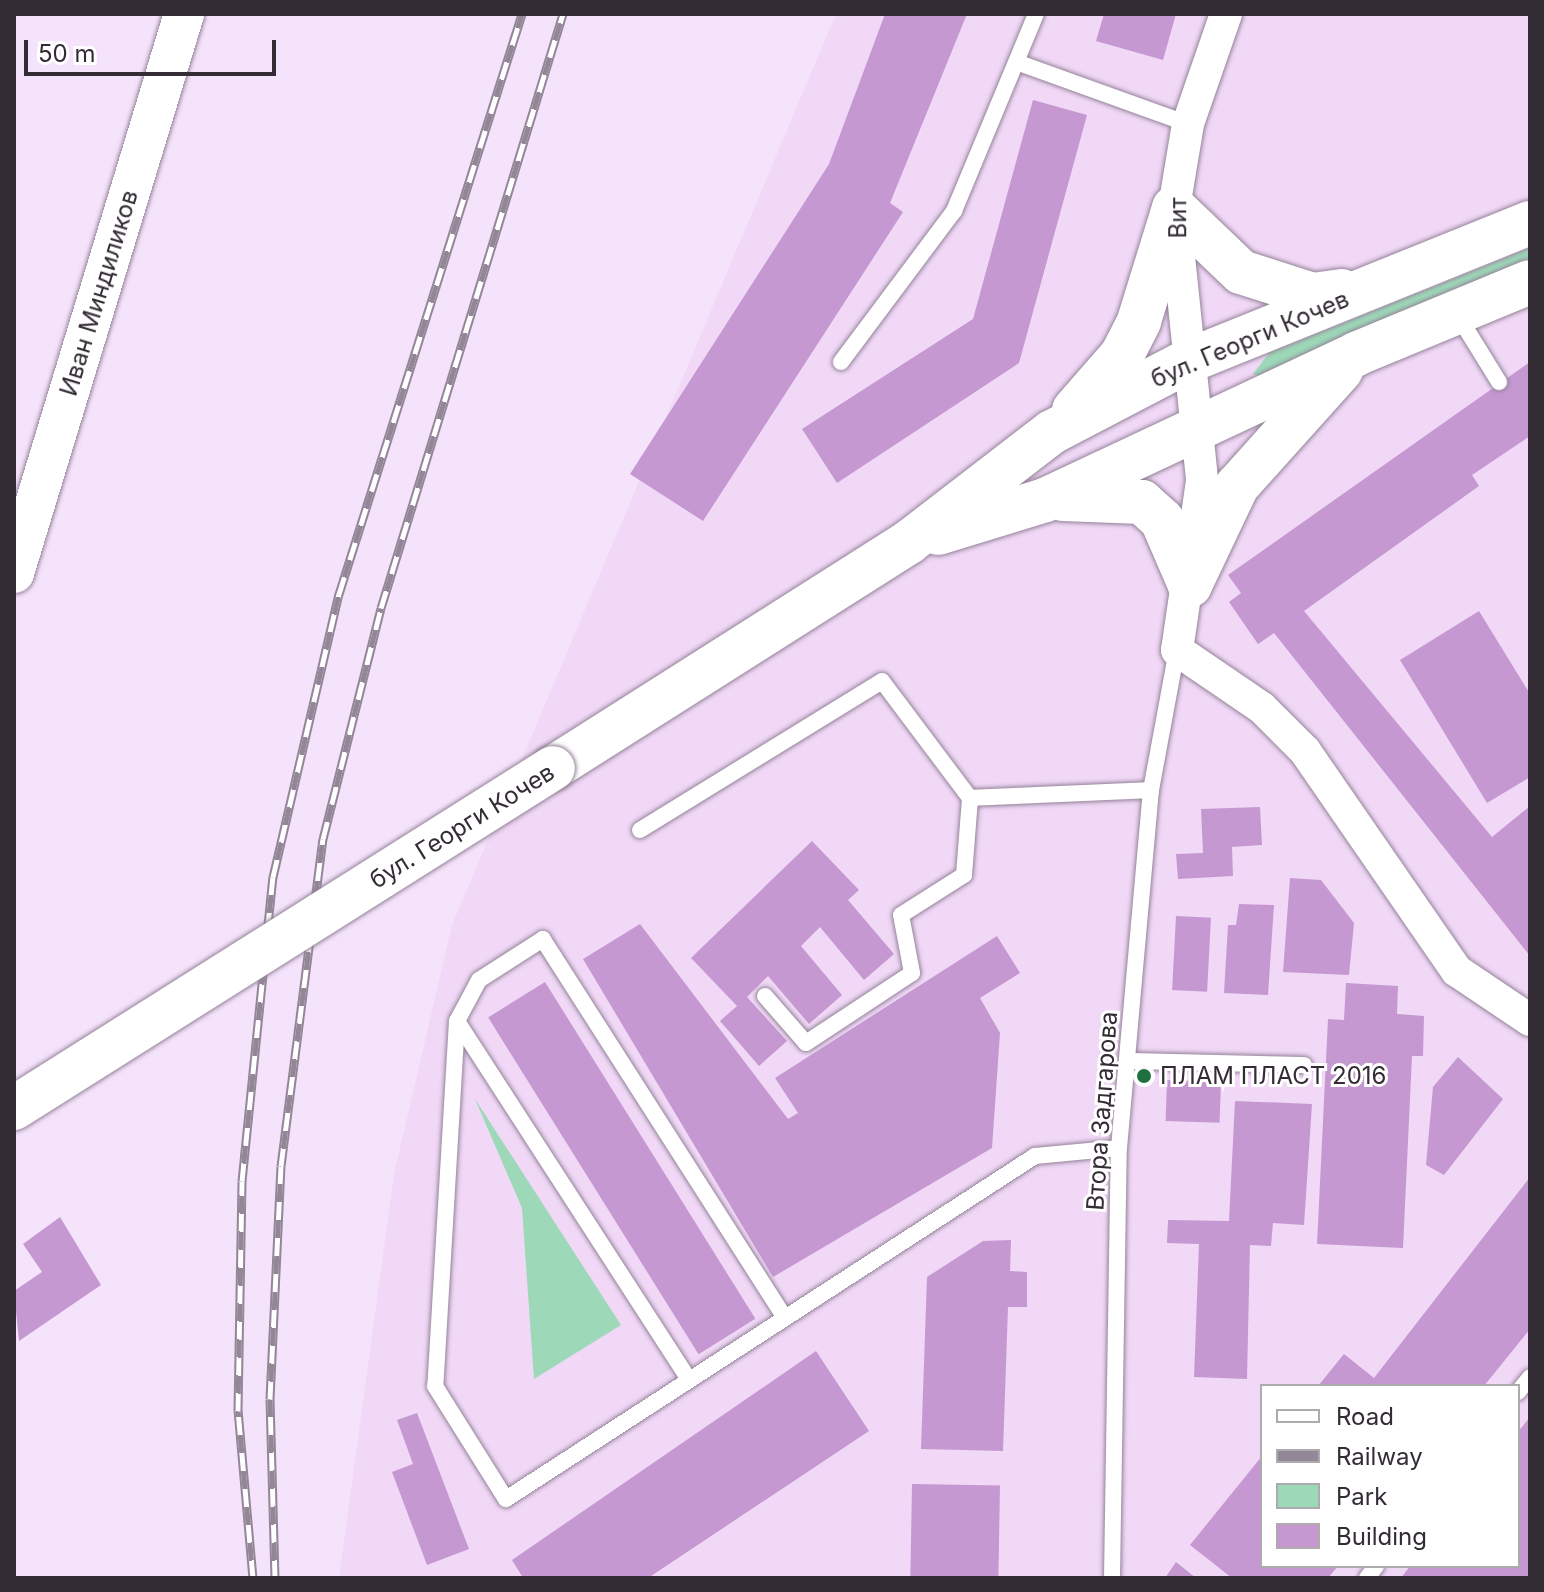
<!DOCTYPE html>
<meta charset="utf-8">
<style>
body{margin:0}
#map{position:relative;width:1544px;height:1592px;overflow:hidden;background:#f5e3fb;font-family:Inter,sans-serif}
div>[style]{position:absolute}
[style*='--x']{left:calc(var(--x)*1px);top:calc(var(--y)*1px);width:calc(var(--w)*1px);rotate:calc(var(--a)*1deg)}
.built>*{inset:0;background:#f0d8f6}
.green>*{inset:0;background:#9dd8b8}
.building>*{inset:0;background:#c598d1;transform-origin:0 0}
.roads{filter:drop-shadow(0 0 2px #948399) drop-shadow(0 0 2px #948399)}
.service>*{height:16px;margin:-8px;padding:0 8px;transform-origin:8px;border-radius:8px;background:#fff}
.minor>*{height:32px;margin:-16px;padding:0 16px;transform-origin:16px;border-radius:16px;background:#fff}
.tertiary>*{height:40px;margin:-20px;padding:0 20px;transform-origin:20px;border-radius:20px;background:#fff}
.secondary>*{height:44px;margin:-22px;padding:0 22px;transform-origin:22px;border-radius:22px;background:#fff}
.rail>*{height:9px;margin-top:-4.5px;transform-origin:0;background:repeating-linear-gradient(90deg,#fff 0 18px,#938797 0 36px);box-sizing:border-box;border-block:2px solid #938797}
.bridges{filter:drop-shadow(0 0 2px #948399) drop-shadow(0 0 2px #948399)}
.secondary-bridge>*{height:44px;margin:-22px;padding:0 22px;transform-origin:22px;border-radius:22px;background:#fff}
.dots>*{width:22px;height:22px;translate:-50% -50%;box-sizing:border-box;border:4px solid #fff;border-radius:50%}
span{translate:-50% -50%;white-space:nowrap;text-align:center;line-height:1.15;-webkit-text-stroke:6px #fff;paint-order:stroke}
.street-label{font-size:24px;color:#332c35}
.poi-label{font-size:24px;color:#332c35}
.left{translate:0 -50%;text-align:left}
.frame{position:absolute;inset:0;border:16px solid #332c35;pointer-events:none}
.legend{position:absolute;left:1260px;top:1384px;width:260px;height:184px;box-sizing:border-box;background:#fff;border:2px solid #adabae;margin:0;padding:10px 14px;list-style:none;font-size:24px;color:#332c35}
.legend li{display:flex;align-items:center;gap:16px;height:40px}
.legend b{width:40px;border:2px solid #adabae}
.scale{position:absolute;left:24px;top:40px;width:252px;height:36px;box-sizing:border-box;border:4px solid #332c35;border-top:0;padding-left:10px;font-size:24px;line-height:28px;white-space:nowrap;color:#332c35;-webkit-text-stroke:6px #fff;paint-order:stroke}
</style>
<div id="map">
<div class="built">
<div style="clip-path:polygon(evenodd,836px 14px,1530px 14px,1530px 1578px,339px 1578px,394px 1174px,452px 925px,836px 14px,1262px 1386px,1518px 1386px,1518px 1566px,1262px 1566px,1262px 1386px)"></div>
</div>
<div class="green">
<div style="clip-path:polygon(1530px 248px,1530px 272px,1274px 382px,1253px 374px,1269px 353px)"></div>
<div style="clip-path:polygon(475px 1099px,621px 1325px,534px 1379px,522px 1208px)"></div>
</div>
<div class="building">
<div style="clip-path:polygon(885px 14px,967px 14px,890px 203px,903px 212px,703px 521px,630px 474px,829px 164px)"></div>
<div style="clip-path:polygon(1104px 14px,1176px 14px,1163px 60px,1096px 41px)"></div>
<div style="clip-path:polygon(1033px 100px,1087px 115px,1019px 363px,837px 483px,802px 429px,973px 319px)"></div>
<div style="clip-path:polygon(1530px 362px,1530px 436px,1472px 475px,1479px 486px,1304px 611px,1492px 837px,1530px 806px,1530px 956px,1274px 633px,1258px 644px,1229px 602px,1241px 593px,1228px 575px)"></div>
<div style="clip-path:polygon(1479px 611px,1530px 694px,1530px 777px,1487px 803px,1400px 660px)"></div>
<div style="clip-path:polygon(1260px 807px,1262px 845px,1232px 847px,1233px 876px,1178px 879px,1176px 854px,1203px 853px,1201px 809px)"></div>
<div style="clip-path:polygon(812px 841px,859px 890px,848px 900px,894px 954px,864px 980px,820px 927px,801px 946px,842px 995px,809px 1024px,768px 976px,747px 997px,787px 1041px,759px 1066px,720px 1021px,737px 1006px,691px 958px)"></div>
<div style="clip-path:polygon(1290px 878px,1321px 880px,1354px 923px,1349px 975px,1283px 972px)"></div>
<div style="clip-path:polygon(1239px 904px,1274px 905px,1268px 995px,1224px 993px,1228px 925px,1236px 925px)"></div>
<div style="left:1176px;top:916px;width:35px;height:74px;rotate:3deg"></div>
<div style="clip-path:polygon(640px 924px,788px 1119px,798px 1113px,775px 1078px,997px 936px,1020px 973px,980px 998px,1000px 1033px,992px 1148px,773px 1277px,583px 959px)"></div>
<div style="left:545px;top:982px;width:397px;height:67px;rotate:58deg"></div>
<div style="clip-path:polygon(1346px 983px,1398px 986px,1397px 1014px,1424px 1016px,1423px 1056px,1412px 1056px,1403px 1248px,1317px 1244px,1328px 1019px,1344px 1020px)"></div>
<div style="clip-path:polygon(1458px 1057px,1503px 1099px,1444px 1175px,1426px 1165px,1433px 1087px)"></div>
<div style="left:1167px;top:1080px;width:54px;height:41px;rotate:2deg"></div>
<div style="clip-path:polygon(1235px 1101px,1312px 1104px,1304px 1225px,1273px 1223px,1271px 1246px,1250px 1245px,1247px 1379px,1194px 1377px,1199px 1244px,1167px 1243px,1168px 1220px,1229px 1221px)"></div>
<div style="clip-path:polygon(1530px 1177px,1530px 1329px,1484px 1386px,1318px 1386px,1344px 1354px,1374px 1378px)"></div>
<div style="clip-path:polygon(60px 1217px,101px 1285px,19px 1341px,14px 1291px,42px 1272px,23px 1244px)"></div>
<div style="clip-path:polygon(1011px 1240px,1010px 1271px,1027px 1272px,1027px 1307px,1008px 1307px,1003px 1451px,921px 1449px,927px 1277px,983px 1241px)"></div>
<div style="clip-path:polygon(816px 1351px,869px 1431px,648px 1578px,523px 1578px,512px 1560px)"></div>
<div style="clip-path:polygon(417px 1413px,469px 1549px,427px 1565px,392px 1472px,413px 1464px,397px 1420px)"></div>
<div style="clip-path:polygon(1530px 1417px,1530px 1578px,1401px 1578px,1410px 1566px,1518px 1566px,1518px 1432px)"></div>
<div style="clip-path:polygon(1262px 1456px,1262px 1566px,1338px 1566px,1328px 1578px,1232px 1578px,1190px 1545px)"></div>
<div style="left:912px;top:1484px;width:88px;height:94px;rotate:1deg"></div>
<div style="clip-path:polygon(1176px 1562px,1196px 1578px,1165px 1578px)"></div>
</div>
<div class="roads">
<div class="service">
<div style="--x:1019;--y:63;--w:180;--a:19.8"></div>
<div style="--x:1457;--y:314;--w:80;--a:58.3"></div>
<div style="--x:841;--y:362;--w:189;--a:-53.2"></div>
<div style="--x:954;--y:211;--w:213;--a:-67.4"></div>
<div style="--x:640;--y:830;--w:284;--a:-31.6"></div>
<div style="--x:882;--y:681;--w:146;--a:53.1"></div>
<div style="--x:765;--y:996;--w:62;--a:48.9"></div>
<div style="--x:806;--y:1043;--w:127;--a:-33.4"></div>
<div style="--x:912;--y:973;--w:59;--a:-100.7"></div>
<div style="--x:901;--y:915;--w:75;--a:-32.4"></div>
<div style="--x:964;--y:875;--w:77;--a:-85.5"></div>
<div style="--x:970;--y:798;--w:181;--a:-2.5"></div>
<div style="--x:457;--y:1021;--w:427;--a:57.1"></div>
<div style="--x:1129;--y:1061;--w:175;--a:1.3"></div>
<div style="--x:785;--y:1318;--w:450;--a:-122.6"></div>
<div style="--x:543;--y:939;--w:76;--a:147.4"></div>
<div style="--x:479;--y:980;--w:47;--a:118.2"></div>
<div style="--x:457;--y:1021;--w:366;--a:93.4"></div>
<div style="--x:435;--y:1386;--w:133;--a:57.9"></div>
<div style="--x:506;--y:1499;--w:630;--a:-32.96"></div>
<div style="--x:1035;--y:1156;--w:84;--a:-5.4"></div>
<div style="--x:1518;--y:1392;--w:19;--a:-51"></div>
<div style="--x:1112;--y:1578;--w:430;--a:-89.1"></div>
<div style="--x:1119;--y:1148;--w:359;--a:-84.9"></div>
<div style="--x:1151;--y:790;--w:142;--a:-79.5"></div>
<div style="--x:1367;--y:1578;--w:15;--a:-53"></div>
</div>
<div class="minor">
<div style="--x:1226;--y:14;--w:116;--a:109.1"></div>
<div style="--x:1188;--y:124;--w:85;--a:99.5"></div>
<div style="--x:1174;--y:208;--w:274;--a:84.1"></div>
<div style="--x:1202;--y:481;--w:171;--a:98.4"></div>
<div style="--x:1177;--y:650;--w:103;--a:34.3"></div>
<div style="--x:1262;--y:708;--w:61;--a:45"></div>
<div style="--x:1305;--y:751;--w:267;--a:55.4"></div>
<div style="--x:1457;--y:971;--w:88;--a:33.9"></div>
</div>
<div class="tertiary">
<div style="--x:14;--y:573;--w:584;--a:-73.08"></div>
</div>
<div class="secondary">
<div style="--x:1174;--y:208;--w:93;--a:43.7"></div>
<div style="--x:1241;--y:272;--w:76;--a:17.7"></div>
<div style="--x:1313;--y:295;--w:29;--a:-8"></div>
<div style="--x:1074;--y:410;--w:73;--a:-48.9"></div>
<div style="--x:1122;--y:355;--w:38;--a:-63"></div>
<div style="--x:1139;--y:321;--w:118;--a:-72.8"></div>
<div style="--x:1063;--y:499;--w:79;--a:2.2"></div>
<div style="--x:1142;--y:502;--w:27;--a:42"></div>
<div style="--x:1162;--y:520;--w:71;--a:66.7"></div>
<div style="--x:938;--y:533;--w:112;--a:-17.1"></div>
<div style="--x:1045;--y:500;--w:344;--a:-25.1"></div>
<div style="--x:1356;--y:354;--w:188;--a:-22.5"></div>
<div style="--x:1190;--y:585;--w:110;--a:-64.6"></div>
<div style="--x:1237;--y:486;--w:156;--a:-48.1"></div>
<div style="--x:553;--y:768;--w:422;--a:-32.4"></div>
<div style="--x:909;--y:542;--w:180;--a:-37.6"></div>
<div style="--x:1052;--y:432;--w:153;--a:-27.6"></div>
<div style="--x:1188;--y:361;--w:369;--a:-22"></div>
</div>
</div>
<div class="rail">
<div style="--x:253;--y:1578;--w:168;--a:-95.1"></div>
<div style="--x:238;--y:1411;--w:230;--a:-89"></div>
<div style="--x:242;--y:1181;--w:306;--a:-84.2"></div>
<div style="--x:273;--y:877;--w:291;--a:-76.9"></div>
<div style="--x:339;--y:594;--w:608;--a:-72.49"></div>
<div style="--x:275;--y:1578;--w:179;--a:-91.6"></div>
<div style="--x:270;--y:1399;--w:233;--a:-87.3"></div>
<div style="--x:281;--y:1166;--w:330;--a:-82.7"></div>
<div style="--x:323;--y:839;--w:238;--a:-75.9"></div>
<div style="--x:381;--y:608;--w:621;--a:-72.97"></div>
</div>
<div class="bridges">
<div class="secondary-bridge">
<div style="--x:14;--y:1108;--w:637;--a:-32.24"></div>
</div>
</div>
<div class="dots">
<div style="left:1144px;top:1076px;background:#217040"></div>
</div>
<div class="street-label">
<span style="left:1178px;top:218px;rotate:-90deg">Вит</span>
<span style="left:99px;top:293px;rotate:-73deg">Иван Миндиликов</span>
<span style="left:1250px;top:339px;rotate:-23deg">бул. Георги Кочев</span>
<span style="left:462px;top:826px;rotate:-32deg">бул. Георги Кочев</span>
<span style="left:1102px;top:1111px;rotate:-86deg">Втора Задгарова</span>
</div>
<div class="poi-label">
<span class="left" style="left:1160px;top:1076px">ПЛАМ ПЛАСТ 2016</span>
</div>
<div class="frame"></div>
<ul class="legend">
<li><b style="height:10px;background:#fff"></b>Road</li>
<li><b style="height:10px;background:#938797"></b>Railway</li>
<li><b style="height:22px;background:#9dd8b8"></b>Park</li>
<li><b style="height:22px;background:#c598d1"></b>Building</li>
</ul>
<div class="scale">50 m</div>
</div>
